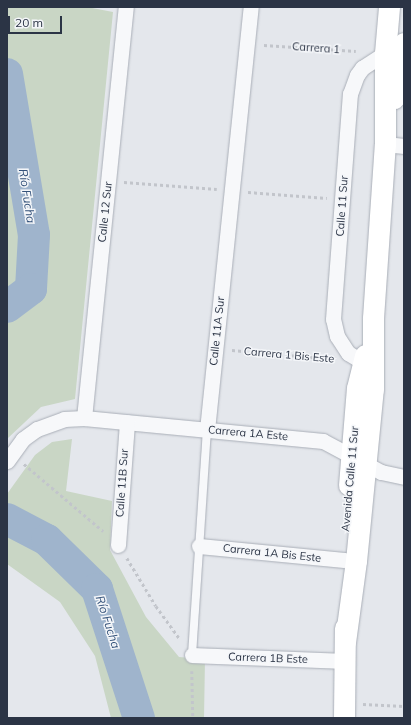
<!DOCTYPE html>
<meta charset="utf-8">
<style>
body{margin:0}
#map{position:relative;width:411px;height:725px;overflow:hidden;background:#e4e7ec;font-family:Mulish,sans-serif}
div>[style]{position:absolute}
[style*='--x']{left:calc(var(--x)*1px);top:calc(var(--y)*1px);width:calc(var(--w)*1px);rotate:calc(var(--a)*1deg)}
.green>*{inset:0;background:#c9d6c5}
.river>*{height:32px;margin:-16px;padding:0 16px;transform-origin:16px;border-radius:16px;background:#9fb4cc}
.path>*{height:2.5px;margin-top:-1.25px;transform-origin:0;background:repeating-linear-gradient(90deg,#c2c5cb 0 3px,transparent 0 6px)}
.roads{filter:drop-shadow(0 0 1px #a9aeb7) drop-shadow(0 0 1px #a9aeb7)}
.service>*{height:8px;margin:-4px;padding:0 4px;transform-origin:4px;border-radius:4px;background:#f7f8fa}
.minor>*{height:15px;margin:-7.5px;padding:0 7.5px;transform-origin:7.5px;border-radius:7.5px;background:#f7f8fa}
.secondary>*{height:21px;margin:-10.5px;padding:0 10.5px;transform-origin:10.5px;border-radius:10.5px;background:#fff}
span{translate:-50% -50%;white-space:nowrap;text-align:center;line-height:1.15;-webkit-text-stroke:3px #f4f6f9;paint-order:stroke}
.street-label{font-size:11px;color:#2b3445}
.water-label{font-size:12px;color:#34527a;font-style:italic}
.frame{position:absolute;inset:0;border:8px solid #2b3445;pointer-events:none}
.scale{position:absolute;left:8px;top:16px;width:54px;height:18px;box-sizing:border-box;border:2px solid #2b3445;border-top:0;padding-left:5px;font-size:12px;line-height:14px;white-space:nowrap;color:#2b3445;-webkit-text-stroke:3px #f4f6f9;paint-order:stroke}
</style>
<div id="map">
<div class="green">
<div style="clip-path:polygon(7px 7px,87px 7px,113px 12px,75px 399px,41px 407px,7px 439px)"></div>
<div style="clip-path:polygon(72px 439px,66px 491px,112px 501px,110px 550px,146px 617px,179px 657px,205px 659px,204px 718px,111px 718px,95px 656px,60px 602px,7px 564px,7px 494px,35px 455px,52px 442px)"></div>
</div>
<div class="river">
<div style="--x:7;--y:74;--w:163;--a:80.5"></div>
<div style="--x:34;--y:235;--w:54;--a:93.2"></div>
<div style="--x:31;--y:289;--w:30;--a:143"></div>
<div style="--x:7;--y:519;--w:45;--a:27.7"></div>
<div style="--x:47;--y:540;--w:70;--a:44.4"></div>
<div style="--x:97;--y:589;--w:136;--a:72"></div>
</div>
<div class="path">
<div style="--x:264;--y:45;--w:92;--a:3.7"></div>
<div style="--x:124;--y:182;--w:93;--a:4.3"></div>
<div style="--x:248;--y:192;--w:79;--a:4.3"></div>
<div style="--x:232;--y:350;--w:101;--a:5.1"></div>
<div style="--x:24;--y:464;--w:104;--a:40.3"></div>
<div style="--x:127;--y:558;--w:56;--a:58.9"></div>
<div style="--x:156;--y:606;--w:41;--a:54"></div>
<div style="--x:192;--y:671;--w:47;--a:88.8"></div>
<div style="--x:363;--y:704;--w:41;--a:2.8"></div>
</div>
<div class="roads">
<div class="service">
<div style="--x:192;--y:655;--w:225;--a:-86.2"></div>
</div>
<div class="minor">
<div style="--x:385;--y:144;--w:19;--a:6"></div>
<div style="--x:363;--y:362;--w:17;--a:-149"></div>
<div style="--x:348;--y:353;--w:20;--a:-123"></div>
<div style="--x:337;--y:336;--w:17;--a:-103"></div>
<div style="--x:333;--y:319;--w:226;--a:-85.7"></div>
<div style="--x:350;--y:94;--w:20;--a:-70"></div>
<div style="--x:357;--y:75;--w:9;--a:-54"></div>
<div style="--x:362;--y:68;--w:27;--a:-33"></div>
<div style="--x:84;--y:418;--w:413;--a:-84.2"></div>
<div style="--x:207;--y:430;--w:425;--a:-84.1"></div>
<div style="--x:7;--y:461;--w:27;--a:-54"></div>
<div style="--x:23;--y:439;--w:17;--a:-36"></div>
<div style="--x:37;--y:429;--w:29;--a:-20"></div>
<div style="--x:64;--y:419;--w:20;--a:-3"></div>
<div style="--x:84;--y:418;--w:240;--a:5.5"></div>
<div style="--x:323;--y:441;--w:66;--a:28.1"></div>
<div style="--x:381;--y:472;--w:24;--a:12"></div>
<div style="--x:118;--y:545;--w:123;--a:-85.8"></div>
<div style="--x:199;--y:546;--w:146;--a:5.5"></div>
<div style="--x:192;--y:655;--w:153;--a:2.2"></div>
</div>
<div class="secondary">
<div style="--x:394;--y:98;--w:56;--a:-79.7"></div>
<div style="--x:349;--y:485;--w:97;--a:-85.3"></div>
<div style="--x:357;--y:388;--w:34;--a:-76"></div>
<div style="--x:345;--y:642;--w:82;--a:-82.3"></div>
<div style="--x:356;--y:561;--w:173;--a:-84.4"></div>
<div style="--x:373;--y:389;--w:71;--a:-90"></div>
<div style="--x:373;--y:318;--w:174;--a:-86.1"></div>
<div style="--x:385;--y:144;--w:91;--a:-90"></div>
<div style="--x:385;--y:53;--w:46;--a:-85"></div>
<div style="--x:344;--y:718;--w:90;--a:-89.4"></div>
</div>
</div>
<div class="street-label">
<span style="left:316px;top:48px;rotate:4deg">Carrera 1</span>
<span style="left:342px;top:206px;rotate:-86deg">Calle 11 Sur</span>
<span style="left:105px;top:212px;rotate:-84deg">Calle 12 Sur</span>
<span style="left:217px;top:331px;rotate:-84deg">Calle 11A Sur</span>
<span style="left:289px;top:355px;rotate:5deg">Carrera 1 Bis Este</span>
<span style="left:248px;top:433px;rotate:5deg">Carrera 1A Este</span>
<span style="left:350px;top:479px;rotate:-85deg">Avenida Calle 11 Sur</span>
<span style="left:122px;top:483px;rotate:-86deg">Calle 11B Sur</span>
<span style="left:272px;top:553px;rotate:6deg">Carrera 1A Bis Este</span>
<span style="left:268px;top:658px;rotate:2deg">Carrera 1B Este</span>
</div>
<div class="water-label">
<span style="left:27px;top:196px;rotate:81deg">Río Fucha</span>
<span style="left:108px;top:622px;rotate:72deg">Río Fucha</span>
</div>
<div class="frame"></div>
<div class="scale">20 m</div>
</div>
